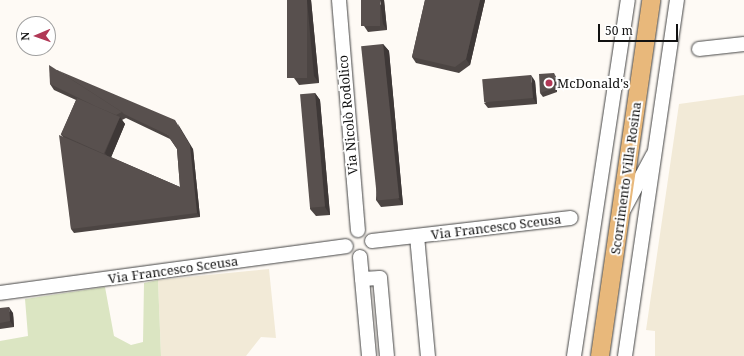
<!DOCTYPE html>
<meta charset="utf-8">
<style>
body{margin:0}
#map{position:relative;width:744px;height:356px;overflow:hidden;background:#fefaf5;font-family:"Noto Serif",serif}
div>[style]{position:absolute}
[style*='--x']{left:calc(var(--x)*1px);top:calc(var(--y)*1px);width:calc(var(--w)*1px);rotate:calc(var(--a)*1deg)}
.farmland>*{inset:0;background:#f2ead7}
.green>*{inset:0;background:#dbe5c2}
.roads{filter:drop-shadow(0 0 1px #444) drop-shadow(0 0 1px #444)}
.minor>*{height:14px;margin:-7px;padding:0 7px;transform-origin:7px;border-radius:7px;background:#fff}
.major>*{height:18px;margin:-9px;padding:0 9px;transform-origin:9px;border-radius:9px;background:#e8b87b}
.wall>*{inset:0;background:#4c4543}
.shaded-wall>*{inset:0;background:#3e3837}
.building>*{inset:0;background:#58504e;transform-origin:0 0}
.dots>*{width:11px;height:11px;translate:-50% -50%;box-sizing:border-box;border:2px solid #fff;border-radius:50%}
span{translate:-50% -50%;white-space:nowrap;text-align:center;line-height:1.15;-webkit-text-stroke:4px #fff;paint-order:stroke}
.poi-label{font-size:13px;color:#111}
.left{translate:0 -50%;text-align:left}
.street-label{font-size:13px;color:#111}
.north{position:absolute;left:16px;top:16px;width:40px;height:40px;box-sizing:border-box;background:#fff;border:1px solid #a0a0a0;border-radius:50%;rotate:268deg;font-size:11px;font-weight:700;line-height:16px;text-align:center;color:#111}
.north::after{content:'';display:block;margin:auto;width:14px;height:18px;background:#b13856;clip-path:polygon(50% 0,100% 100%,50% 72%,0 100%)}
.scale{position:absolute;left:598px;top:24px;width:80px;height:18px;box-sizing:border-box;border:2px solid #111;border-top:0;padding-left:5px;font-size:12px;line-height:14px;white-space:nowrap;color:#111;-webkit-text-stroke:3px #fff;paint-order:stroke}
</style>
<div id="map">
<div class="farmland">
<div style="clip-path:polygon(744px 95px,744px 356px,655px 356px,655px 331px,646px 330px,679px 104px)"></div>
<div style="clip-path:polygon(269px 269px,276px 338px,261px 337px,246px 356px,161px 356px,158px 280px)"></div>
</div>
<div class="green">
<div style="clip-path:polygon(158px 280px,161px 356px,0 356px,0 341px,28px 336px,25px 299px,105px 287px,114px 336px,131px 345px,143px 342px,144px 283px)"></div>
</div>
<div class="roads">
<div class="minor">
<div style="--x:339;--y:0;--w:231;--a:85.3"></div>
<div style="--x:699;--y:49;--w:45;--a:-6.3"></div>
<div style="--x:624;--y:209;--w:61;--a:-61.8"></div>
<div style="--x:417;--y:236;--w:121;--a:84.8"></div>
<div style="--x:372;--y:241;--w:200;--a:-6.6"></div>
<div style="--x:360;--y:257;--w:99;--a:84.8"></div>
<div style="--x:362;--y:279;--w:18;--a:-3"></div>
<div style="--x:380;--y:278;--w:78;--a:84.9"></div>
<div style="--x:0;--y:293;--w:349;--a:-7.7"></div>
<div style="--x:574;--y:356;--w:360;--a:-81.4"></div>
<div style="--x:625;--y:356;--w:360;--a:-81.7"></div>
</div>
<div class="major">
<div style="--x:600;--y:356;--w:360;--a:-81.8"></div>
</div>
</div>
<div class="wall">
<div style="clip-path:polygon(287px 0,311px 0,319px 83px,299px 85px,294px 78px)"></div>
<div style="clip-path:polygon(384px 0,387px 30px,368px 32px,364px 26px)"></div>
<div style="clip-path:polygon(425px 0,485px 0,470px 65px,459px 73px,416px 63px,412px 57px)"></div>
<div style="clip-path:polygon(383px 44px,389px 51px,403px 205px,381px 207px,376px 200px)"></div>
<div style="clip-path:polygon(evenodd,57px 70px,193px 149px,200px 217px,74px 233px,71px 229px,63px 137px,61px 135px,76px 100px,54px 90px,50px 84px,57px 70px,126px 118px,170px 139px,177px 149px,180px 187px,111px 157px,125px 124px,122px 120px,126px 118px)"></div>
<div style="clip-path:polygon(556px 77px,557px 92px,543px 97px,540px 93px)"></div>
<div style="clip-path:polygon(535px 81px,537px 104px,488px 108px,484px 103px)"></div>
<div style="clip-path:polygon(315px 93px,320px 100px,330px 215px,316px 216px,310px 209px)"></div>
<div style="clip-path:polygon(0 308px,13px 313px,14px 327px,0 329px)"></div>
</div>
<div class="shaded-wall">
<div style="clip-path:polygon(307px 0,311px 0,319px 83px,314px 76px)"></div>
<div style="clip-path:polygon(380px 0,384px 0,387px 30px,383px 24px)"></div>
<div style="clip-path:polygon(480px 0,485px 0,470px 65px,466px 59px)"></div>
<div style="clip-path:polygon(383px 44px,389px 51px,403px 205px,398px 198px)"></div>
<div style="clip-path:polygon(554px 73px,556px 77px,557px 92px,555px 88px)"></div>
<div style="clip-path:polygon(531px 75px,535px 81px,537px 104px,533px 98px)"></div>
<div style="clip-path:polygon(315px 93px,320px 100px,330px 215px,325px 207px)"></div>
<div style="clip-path:polygon(120px 117px,125px 124px,110px 160px,105px 153px)"></div>
<div style="clip-path:polygon(178px 124px,193px 149px,200px 217px,197px 213px)"></div>
<div style="clip-path:polygon(9px 307px,13px 313px,14px 327px,10px 321px)"></div>
</div>
<div class="building">
<div style="left:287px;top:0;width:20px;height:78px"></div>
<div style="left:361px;top:0;width:19px;height:26px"></div>
<div style="clip-path:polygon(425px 0,480px 0,466px 59px,455px 67px,412px 57px)"></div>
<div style="left:383px;top:44px;width:155px;height:22px;rotate:84deg"></div>
<div style="clip-path:polygon(49px 65px,122px 112px,116px 115px,97px 107px,50px 84px)"></div>
<div style="clip-path:polygon(57px 70px,175px 120px,190px 145px,197px 213px,71px 229px,59px 135px,180px 187px,177px 149px,168px 135px,124px 114px,122px 112px)"></div>
<div style="clip-path:polygon(554px 73px,555px 88px,540px 93px,539px 74px)"></div>
<div style="left:531px;top:75px;width:23px;height:49px;rotate:85deg"></div>
<div style="left:315px;top:93px;width:114px;height:15px;rotate:85deg"></div>
<div style="left:77px;top:98px;width:47px;height:40px;rotate:24deg"></div>
<div style="clip-path:polygon(9px 307px,10px 321px,0 323px,0 308px)"></div>
</div>
<div class="dots">
<div style="left:549px;top:83px;background:#b13856"></div>
</div>
<div class="poi-label">
<span class="left" style="left:557px;top:83px">McDonald's</span>
</div>
<div class="street-label">
<span style="left:348px;top:115px;rotate:-95deg">Via Nicolò Rodolico</span>
<span style="left:626px;top:178px;rotate:-82deg">Scorrimento Villa Rosina</span>
<span style="left:496px;top:227px;rotate:-7deg">Via Francesco Sceusa</span>
<span style="left:173px;top:270px;rotate:-8deg">Via Francesco Sceusa</span>
</div>
<div class="north">N</div>
<div class="scale">50 m</div>
</div>
